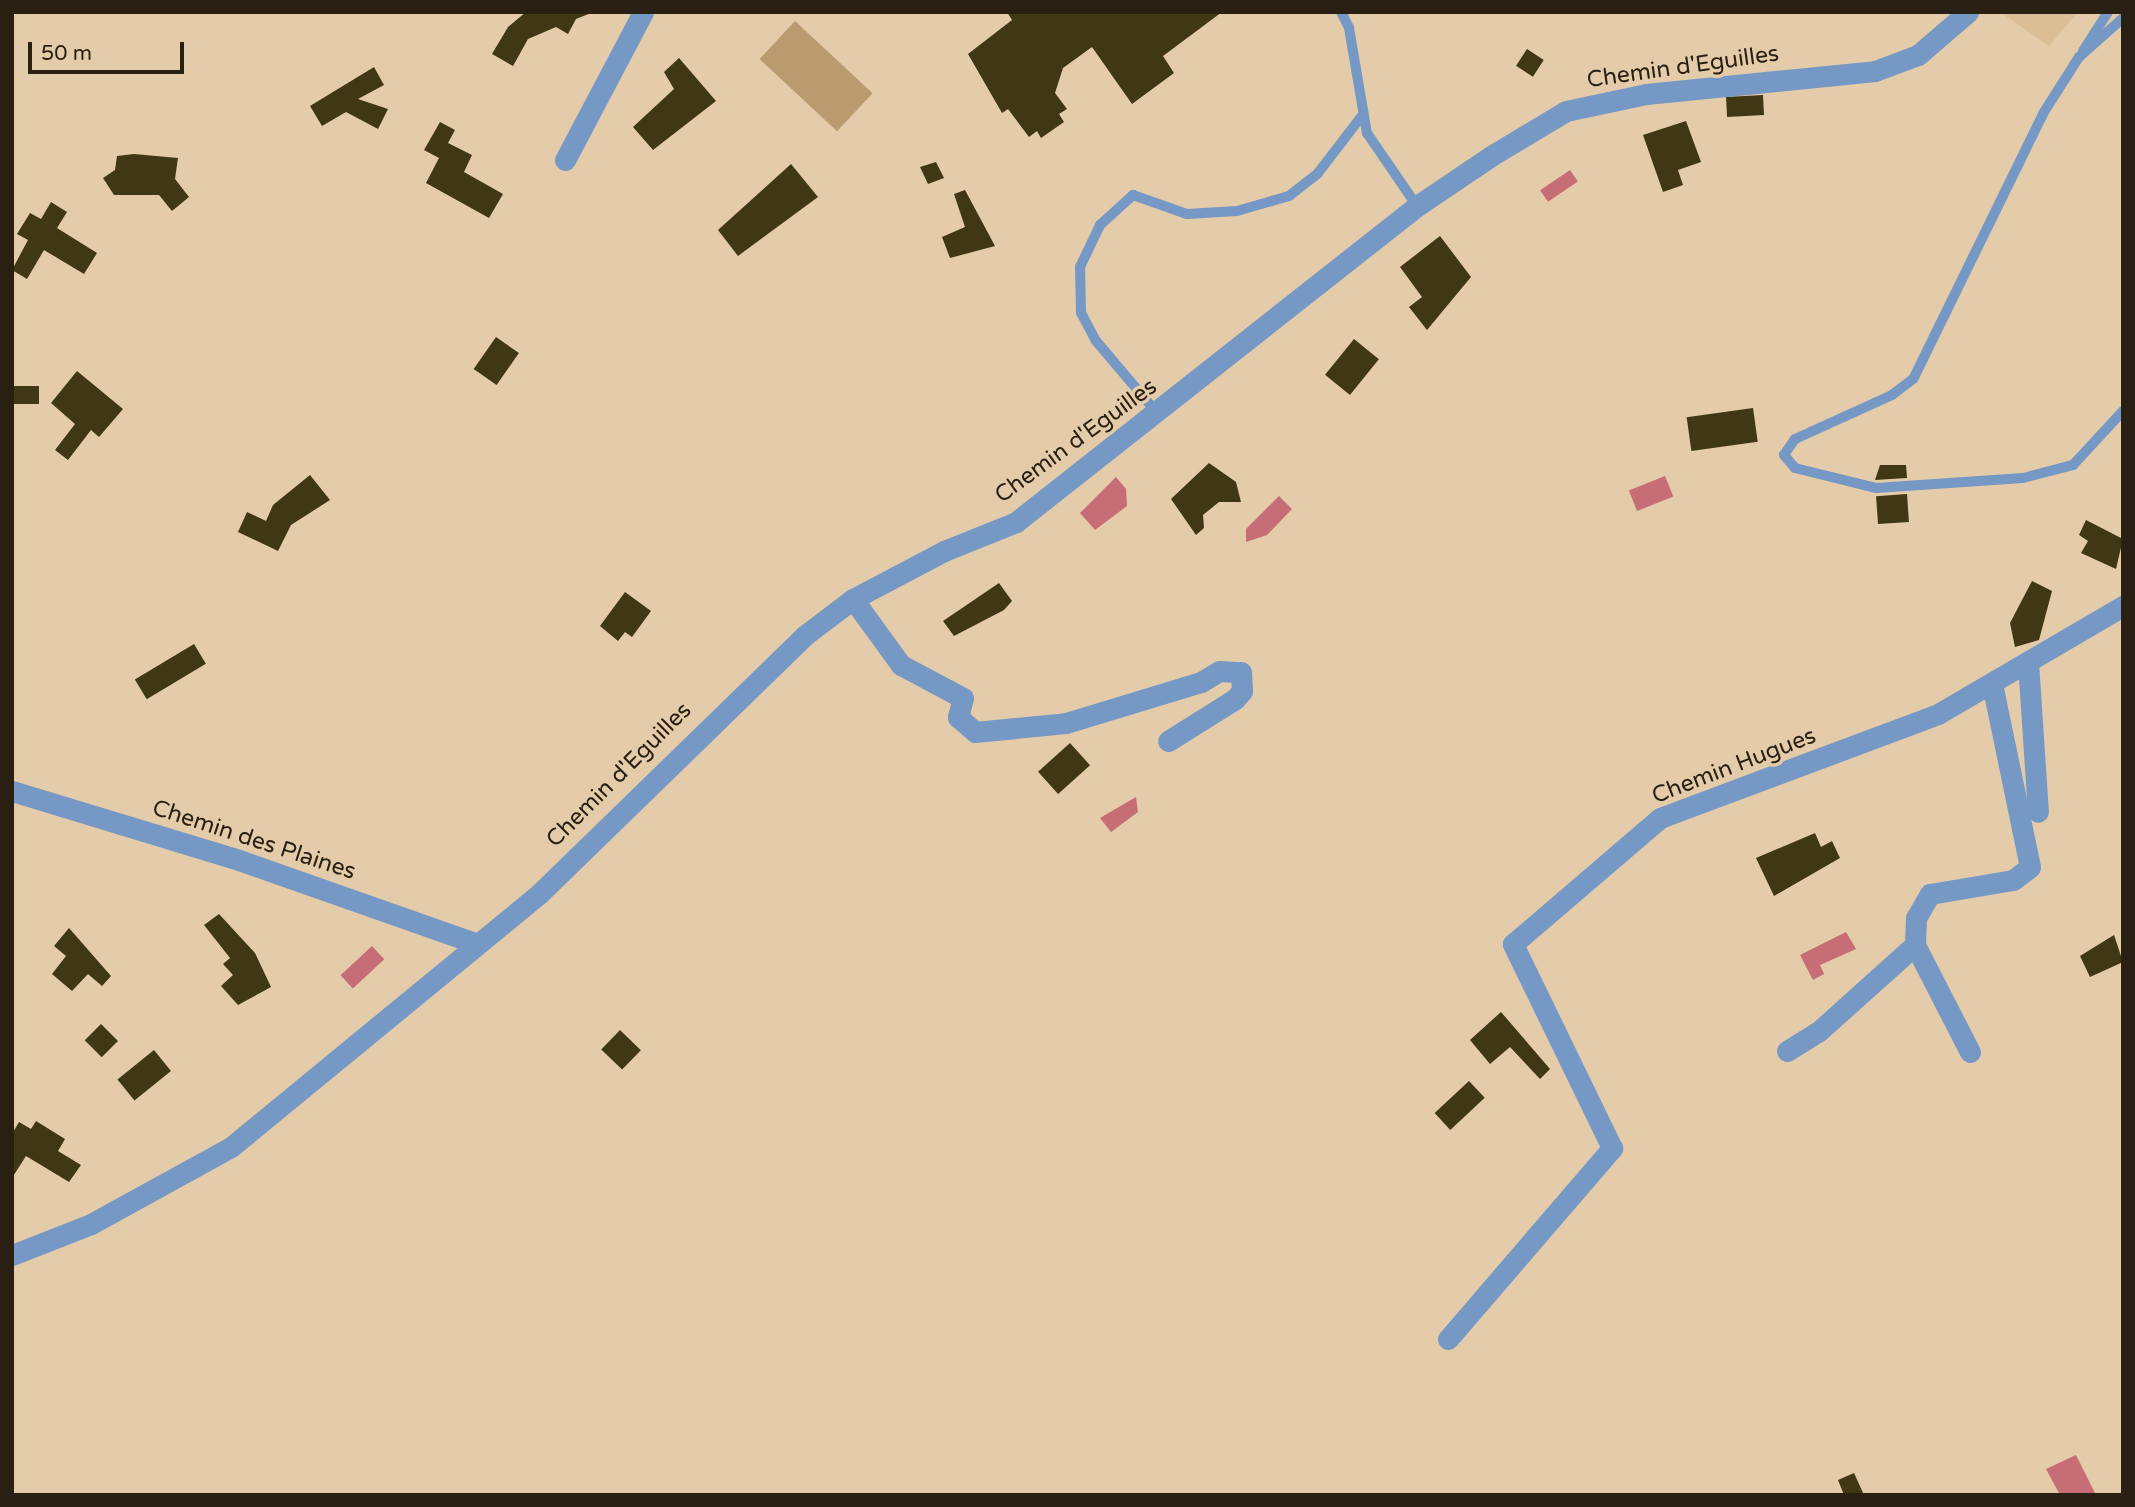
<!DOCTYPE html>
<style>
body{margin:0}
#map{position:relative;width:2135px;height:1507px;overflow:hidden;background:#e4cba9;font-family:"Varela Round",sans-serif}
div>[style]{position:absolute}
[style*='--x']{left:calc(var(--x)*1px);top:calc(var(--y)*1px);width:calc(var(--w)*1px);rotate:calc(var(--a)*1deg)}
.built>*{inset:0;background:#dbbe96}
.green>*{inset:0;background:#ba9a6f;transform-origin:0 0}
.water>*{inset:0;background:#c66d75;transform-origin:0 0}
.building>*{inset:0;background:#403714;transform-origin:0 0}
.lane>*{height:10px;margin:-5px;padding:0 5px;transform-origin:5px;border-radius:5px;background:#7598c5}
.street>*{height:21px;margin:-10.5px;padding:0 10.5px;transform-origin:10.5px;border-radius:10.5px;background:#7598c5}
span{translate:-50% -50%;white-space:nowrap;text-align:center;line-height:1.15;-webkit-text-stroke:7px #e4cba9;paint-order:stroke}
.street-label{font-size:23px;color:#292013}
.frame{position:absolute;inset:0;border:14px solid #292013;pointer-events:none}
.scale{position:absolute;left:28px;top:42px;width:156px;height:32px;box-sizing:border-box;border:4px solid #292013;border-top:0;padding-left:9px;font-size:21px;line-height:24px;white-space:nowrap;color:#292013;-webkit-text-stroke:5px #e4cba9;paint-order:stroke}
</style>
<div id="map">
<div class="built">
<div style="clip-path:polygon(2000px 12px,2078px 12px,2049px 46px)"></div>
</div>
<div class="green">
<div style="left:795px;top:21px;width:106px;height:52px;rotate:43deg"></div>
</div>
<div class="water">
<div style="left:1570px;top:170px;width:14px;height:36px;rotate:56deg"></div>
<div style="left:1665px;top:476px;width:22px;height:39px;rotate:68deg"></div>
<div style="clip-path:polygon(1116px 477px,1126px 489px,1127px 506px,1095px 530px,1080px 513px)"></div>
<div style="clip-path:polygon(1279px 496px,1292px 509px,1267px 535px,1246px 542px,1246px 529px)"></div>
<div style="clip-path:polygon(1136px 797px,1138px 812px,1111px 832px,1100px 818px)"></div>
<div style="clip-path:polygon(1846px 932px,1856px 949px,1820px 965px,1824px 974px,1813px 980px,1800px 955px)"></div>
<div style="left:372px;top:946px;width:18px;height:43px;rotate:47deg"></div>
<div style="clip-path:polygon(2076px 1455px,2096px 1495px,2060px 1495px,2046px 1469px)"></div>
</div>
<div class="building">
<div style="clip-path:polygon(526px 12px,591px 12px,591px 13px,576px 19px,568px 34px,556px 27px,528px 39px,513px 66px,492px 54px,508px 27px)"></div>
<div style="clip-path:polygon(1007px 12px,1222px 12px,1163px 56px,1174px 73px,1132px 104px,1092px 47px,1063px 68px,1055px 93px,1067px 109px,1059px 114px,1064px 122px,1041px 138px,1037px 131px,1029px 137px,1008px 109px,1002px 113px,968px 54px,1012px 20px)"></div>
<div style="left:1527px;top:49px;width:20px;height:20px;rotate:33deg"></div>
<div style="clip-path:polygon(679px 58px,716px 101px,653px 150px,633px 127px,674px 89px,664px 72px)"></div>
<div style="clip-path:polygon(374px 67px,384px 85px,358px 99px,388px 109px,378px 129px,346px 112px,322px 126px,310px 106px)"></div>
<div style="left:1763px;top:95px;width:20px;height:37px;rotate:87deg"></div>
<div style="clip-path:polygon(1686px 121px,1701px 162px,1678px 170px,1683px 185px,1663px 192px,1643px 135px)"></div>
<div style="clip-path:polygon(440px 122px,455px 130px,448px 143px,472px 155px,464px 172px,503px 194px,489px 218px,426px 183px,439px 158px,424px 150px)"></div>
<div style="clip-path:polygon(134px 154px,178px 158px,175px 179px,189px 197px,172px 211px,159px 195px,114px 195px,103px 178px,115px 170px,117px 156px)"></div>
<div style="clip-path:polygon(936px 162px,944px 178px,928px 184px,920px 167px)"></div>
<div style="clip-path:polygon(791px 164px,818px 197px,738px 256px,718px 230px)"></div>
<div style="clip-path:polygon(965px 190px,995px 246px,950px 258px,942px 237px,965px 227px,954px 194px)"></div>
<div style="clip-path:polygon(51px 202px,67px 212px,57px 228px,97px 253px,84px 274px,44px 250px,27px 279px,12px 270px,28px 240px,17px 234px,30px 213px,41px 219px)"></div>
<div style="clip-path:polygon(1440px 236px,1471px 277px,1427px 330px,1409px 307px,1422px 297px,1400px 267px)"></div>
<div style="left:496px;top:337px;width:28px;height:39px;rotate:35deg"></div>
<div style="left:1354px;top:339px;width:32px;height:46px;rotate:39deg"></div>
<div style="clip-path:polygon(77px 371px,123px 409px,99px 437px,91px 430px,68px 460px,55px 450px,75px 424px,51px 403px)"></div>
<div style="left:12px;top:386px;width:27px;height:18px"></div>
<div style="left:1753px;top:408px;width:34px;height:67px;rotate:82deg"></div>
<div style="clip-path:polygon(1209px 463px,1236px 482px,1241px 502px,1219px 502px,1203px 515px,1204px 528px,1196px 535px,1171px 499px)"></div>
<div style="clip-path:polygon(1880px 465px,1906px 465px,1907px 478px,1875px 480px)"></div>
<div style="clip-path:polygon(310px 475px,330px 500px,291px 525px,278px 551px,238px 532px,247px 512px,266px 521px,273px 505px)"></div>
<div style="left:1907px;top:494px;width:28px;height:31px;rotate:86deg"></div>
<div style="clip-path:polygon(2086px 520px,2123px 539px,2116px 569px,2081px 553px,2088px 541px,2079px 535px)"></div>
<div style="clip-path:polygon(2032px 581px,2052px 591px,2039px 640px,2015px 647px,2010px 623px)"></div>
<div style="clip-path:polygon(999px 583px,1012px 601px,1004px 610px,954px 636px,943px 621px)"></div>
<div style="clip-path:polygon(625px 592px,651px 611px,632px 637px,625px 632px,618px 641px,600px 626px)"></div>
<div style="left:194px;top:644px;width:23px;height:69px;rotate:59deg"></div>
<div style="left:1070px;top:743px;width:30px;height:43px;rotate:48deg"></div>
<div style="clip-path:polygon(1815px 833px,1821px 847px,1832px 841px,1840px 858px,1774px 896px,1756px 858px)"></div>
<div style="clip-path:polygon(219px 914px,255px 953px,271px 987px,238px 1005px,221px 986px,233px 975px,223px 964px,230px 958px,204px 925px)"></div>
<div style="clip-path:polygon(69px 928px,111px 976px,102px 986px,88px 974px,72px 991px,52px 974px,66px 956px,54px 946px)"></div>
<div style="clip-path:polygon(2114px 935px,2123px 962px,2090px 977px,2080px 956px)"></div>
<div style="clip-path:polygon(1501px 1012px,1550px 1069px,1540px 1079px,1510px 1047px,1490px 1064px,1470px 1040px)"></div>
<div style="left:101px;top:1024px;width:24px;height:23px;rotate:45deg"></div>
<div style="left:620px;top:1030px;width:29px;height:27px;rotate:44deg"></div>
<div style="left:154px;top:1050px;width:27px;height:47px;rotate:51deg"></div>
<div style="left:1469px;top:1081px;width:23px;height:47px;rotate:47deg"></div>
<div style="clip-path:polygon(36px 1121px,65px 1139px,58px 1151px,81px 1165px,69px 1182px,26px 1156px,12px 1178px,12px 1134px,19px 1122px,31px 1129px)"></div>
<div style="clip-path:polygon(1854px 1473px,1864px 1495px,1844px 1495px,1838px 1480px)"></div>
</div>
<div class="lane">
<div style="--x:1341;--y:12;--w:18;--a:63"></div>
<div style="--x:1349;--y:28;--w:107;--a:80.3"></div>
<div style="--x:1367;--y:133;--w:88;--a:55.6"></div>
<div style="--x:2123;--y:18;--w:59;--a:138.4"></div>
<div style="--x:2079;--y:57;--w:65;--a:122.5"></div>
<div style="--x:2044;--y:112;--w:297;--a:116.1"></div>
<div style="--x:1913;--y:379;--w:26;--a:143"></div>
<div style="--x:1892;--y:395;--w:107;--a:155.6"></div>
<div style="--x:1795;--y:439;--w:19;--a:125"></div>
<div style="--x:1784;--y:455;--w:17;--a:50"></div>
<div style="--x:1795;--y:468;--w:83;--a:13.9"></div>
<div style="--x:1876;--y:488;--w:147;--a:-3.9"></div>
<div style="--x:2023;--y:478;--w:52;--a:-14.6"></div>
<div style="--x:2073;--y:465;--w:74;--a:-47.2"></div>
<div style="--x:2083;--y:51;--w:46;--a:-57.3"></div>
<div style="--x:1158;--y:414;--w:96;--a:-130.3"></div>
<div style="--x:1096;--y:341;--w:32;--a:-118"></div>
<div style="--x:1081;--y:313;--w:46;--a:-91.2"></div>
<div style="--x:1080;--y:267;--w:47;--a:-64.5"></div>
<div style="--x:1100;--y:225;--w:45;--a:-42.3"></div>
<div style="--x:1133;--y:195;--w:57;--a:19.4"></div>
<div style="--x:1187;--y:214;--w:50;--a:-3.4"></div>
<div style="--x:1237;--y:211;--w:54;--a:-16.1"></div>
<div style="--x:1289;--y:196;--w:37;--a:-38"></div>
<div style="--x:1318;--y:173;--w:71;--a:-52.5"></div>
</div>
<div class="street">
<div style="--x:565;--y:160;--w:167;--a:-62.2"></div>
<div style="--x:853;--y:599;--w:82;--a:54"></div>
<div style="--x:901;--y:665;--w:70;--a:28"></div>
<div style="--x:963;--y:698;--w:20;--a:105"></div>
<div style="--x:958;--y:717;--w:23;--a:41"></div>
<div style="--x:975;--y:732;--w:91;--a:-5.6"></div>
<div style="--x:1066;--y:723;--w:141;--a:-16.9"></div>
<div style="--x:1201;--y:682;--w:21;--a:-31"></div>
<div style="--x:1219;--y:671;--w:22;--a:3"></div>
<div style="--x:1241;--y:672;--w:19;--a:87"></div>
<div style="--x:1242;--y:691;--w:11;--a:131"></div>
<div style="--x:1235;--y:699;--w:79;--a:147.9"></div>
<div style="--x:2028;--y:662;--w:150;--a:86.2"></div>
<div style="--x:12;--y:791;--w:237;--a:16.9"></div>
<div style="--x:239;--y:860;--w:252;--a:19.4"></div>
<div style="--x:1787;--y:1051;--w:36;--a:-32"></div>
<div style="--x:1818;--y:1032;--w:130;--a:-41.9"></div>
<div style="--x:1970;--y:1052;--w:120;--a:-117.2"></div>
<div style="--x:1915;--y:945;--w:27;--a:-88"></div>
<div style="--x:1916;--y:918;--w:28;--a:-60"></div>
<div style="--x:1930;--y:894;--w:84;--a:-9.6"></div>
<div style="--x:2013;--y:880;--w:21;--a:-37"></div>
<div style="--x:2030;--y:867;--w:187;--a:-101.7"></div>
<div style="--x:12;--y:1255;--w:85;--a:-21.4"></div>
<div style="--x:91;--y:1224;--w:160;--a:-28.8"></div>
<div style="--x:231;--y:1147;--w:399;--a:-39.4"></div>
<div style="--x:539;--y:894;--w:370;--a:-44.2"></div>
<div style="--x:804;--y:636;--w:61;--a:-37.1"></div>
<div style="--x:853;--y:599;--w:103;--a:-27.8"></div>
<div style="--x:944;--y:551;--w:78;--a:-21.9"></div>
<div style="--x:1016;--y:522;--w:511;--a:-38.24"></div>
<div style="--x:1417;--y:206;--w:89;--a:-34"></div>
<div style="--x:1491;--y:156;--w:87;--a:-31"></div>
<div style="--x:1566;--y:111;--w:82;--a:-12"></div>
<div style="--x:1646;--y:94;--w:230;--a:-5.7"></div>
<div style="--x:1875;--y:71;--w:46;--a:-20.4"></div>
<div style="--x:1918;--y:55;--w:66;--a:-40.7"></div>
<div style="--x:1448;--y:1339;--w:252;--a:-49.3"></div>
<div style="--x:1612;--y:1148;--w:227;--a:-115.9"></div>
<div style="--x:1513;--y:944;--w:194;--a:-40.6"></div>
<div style="--x:1660;--y:818;--w:297;--a:-20.5"></div>
<div style="--x:1938;--y:714;--w:214;--a:-30.3"></div>
</div>
<div class="street-label">
<span style="left:1683px;top:67px;rotate:-8deg">Chemin d'Eguilles</span>
<span style="left:1076px;top:441px;rotate:-36deg">Chemin d'Eguilles</span>
<span style="left:1734px;top:766px;rotate:-21deg">Chemin Hugues</span>
<span style="left:619px;top:775px;rotate:-45deg">Chemin d'Eguilles</span>
<span style="left:254px;top:840px;rotate:18deg">Chemin des Plaines</span>
</div>
<div class="frame"></div>
<div class="scale">50 m</div>
</div>
